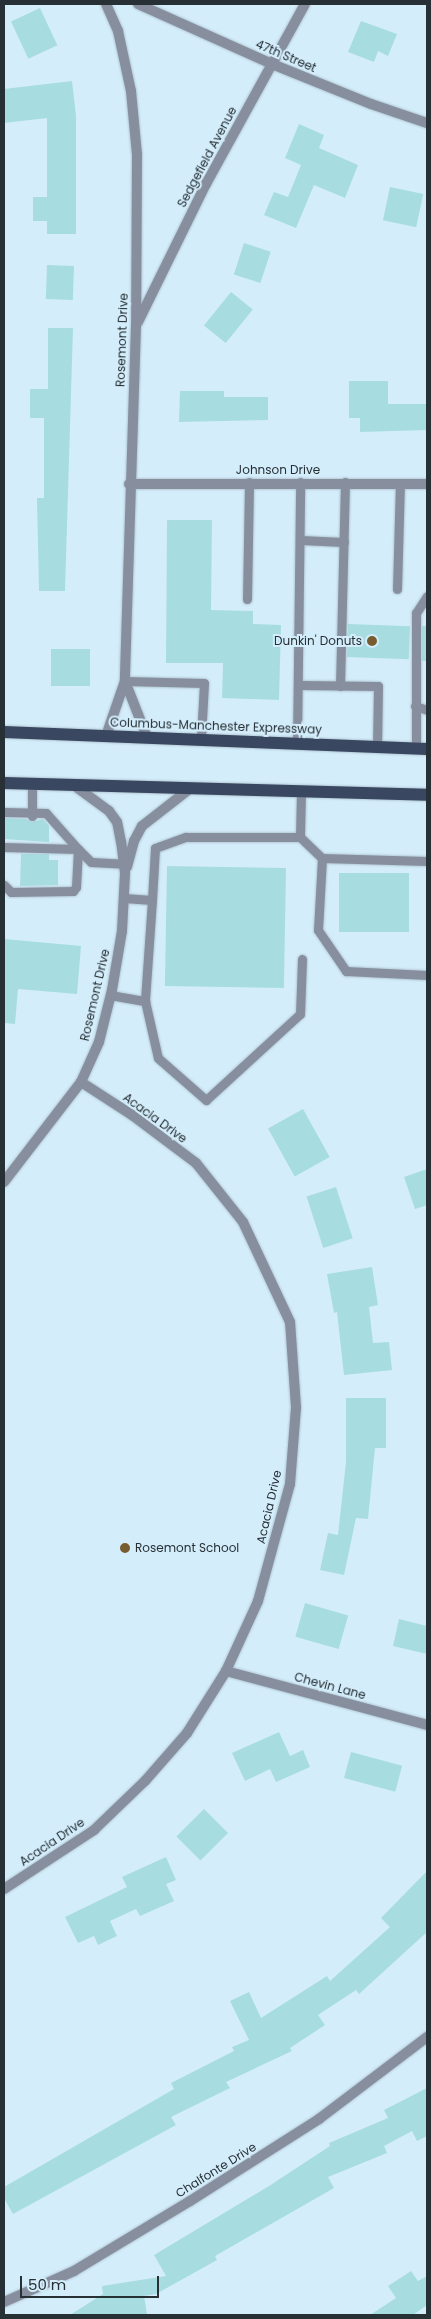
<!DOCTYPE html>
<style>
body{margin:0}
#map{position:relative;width:431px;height:2319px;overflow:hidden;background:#d4edfb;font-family:Poppins,sans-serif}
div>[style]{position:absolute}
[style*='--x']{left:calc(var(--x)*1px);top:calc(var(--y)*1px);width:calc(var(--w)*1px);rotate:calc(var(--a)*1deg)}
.building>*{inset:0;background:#a7dde0;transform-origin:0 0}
.roads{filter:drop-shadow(0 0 1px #b1c7d3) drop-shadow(0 0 1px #b1c7d3)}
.lane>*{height:9px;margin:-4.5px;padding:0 4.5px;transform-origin:4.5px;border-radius:4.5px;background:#878f9e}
.street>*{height:10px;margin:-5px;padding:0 5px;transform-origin:5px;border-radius:5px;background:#878f9e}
.primary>*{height:12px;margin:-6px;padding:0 6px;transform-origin:6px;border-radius:6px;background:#394760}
.dots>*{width:14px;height:14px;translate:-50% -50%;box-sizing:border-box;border:2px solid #d4edfb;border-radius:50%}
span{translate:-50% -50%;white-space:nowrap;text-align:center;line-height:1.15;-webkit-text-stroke:4px #d4edfb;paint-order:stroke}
.street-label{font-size:12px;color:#263035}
.poi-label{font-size:12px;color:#263035}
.right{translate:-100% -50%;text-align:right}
.left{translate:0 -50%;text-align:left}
.frame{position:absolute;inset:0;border:5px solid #263035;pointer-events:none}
.scale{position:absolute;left:20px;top:2276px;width:139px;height:22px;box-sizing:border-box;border:2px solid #263035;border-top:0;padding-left:6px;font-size:15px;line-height:18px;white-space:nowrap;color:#263035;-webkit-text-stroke:4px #d4edfb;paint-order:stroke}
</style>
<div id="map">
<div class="building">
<div style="left:40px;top:8px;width:41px;height:32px;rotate:65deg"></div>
<div style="clip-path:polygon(361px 21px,397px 34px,388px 56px,378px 51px,374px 62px,348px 52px)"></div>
<div style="clip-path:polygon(72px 81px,76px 116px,76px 234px,47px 234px,47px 221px,33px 221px,33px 197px,47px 197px,47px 118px,4px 123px,4px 89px)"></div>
<div style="clip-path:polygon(299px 124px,324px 135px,319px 148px,358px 165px,345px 198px,314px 185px,296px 228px,264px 215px,274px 192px,288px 197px,301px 165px,285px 158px)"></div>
<div style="left:390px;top:187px;width:34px;height:34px;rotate:12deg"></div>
<div style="left:244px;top:243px;width:28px;height:33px;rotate:18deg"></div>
<div style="left:47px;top:265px;width:27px;height:34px;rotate:2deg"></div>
<div style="left:231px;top:292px;width:28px;height:43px;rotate:39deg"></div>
<div style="clip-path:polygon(48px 328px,73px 328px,65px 591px,39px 591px,37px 498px,44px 498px,44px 418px,30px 418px,30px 389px,48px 389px)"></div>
<div style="clip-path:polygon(349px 381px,388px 381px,388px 404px,427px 404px,427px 430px,360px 432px,360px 418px,349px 418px)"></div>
<div style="clip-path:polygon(180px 391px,224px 391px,224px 397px,268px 397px,268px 420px,179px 422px)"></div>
<div style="clip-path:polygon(167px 520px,212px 520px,211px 610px,253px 611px,253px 624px,281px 625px,279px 700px,222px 698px,223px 663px,166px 663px)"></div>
<div style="left:348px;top:624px;width:62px;height:33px;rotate:2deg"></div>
<div style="left:422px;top:626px;width:5px;height:35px"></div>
<div style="left:51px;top:649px;width:39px;height:37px"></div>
<div style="clip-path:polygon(4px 818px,26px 819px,32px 822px,43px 819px,49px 826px,49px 842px,4px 839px)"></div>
<div style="clip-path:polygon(21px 854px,49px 854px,49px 860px,58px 860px,58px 885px,20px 886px)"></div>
<div style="left:167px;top:866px;width:119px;height:120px;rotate:1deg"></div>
<div style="left:339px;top:873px;width:70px;height:59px"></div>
<div style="clip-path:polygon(4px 939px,81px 946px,77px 994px,18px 989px,15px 1024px,4px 1023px)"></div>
<div style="left:303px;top:1109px;width:55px;height:40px;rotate:61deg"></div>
<div style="clip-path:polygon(427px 1169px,427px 1205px,415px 1209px,404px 1177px)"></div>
<div style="left:336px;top:1187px;width:54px;height:31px;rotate:72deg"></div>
<div style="clip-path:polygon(372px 1267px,378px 1305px,369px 1307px,373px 1343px,389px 1342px,392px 1370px,344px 1375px,337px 1312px,334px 1313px,327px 1274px)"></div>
<div style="clip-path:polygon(346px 1398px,386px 1398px,386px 1448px,375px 1448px,368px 1519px,356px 1518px,344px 1575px,320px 1570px,328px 1533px,338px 1535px,346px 1462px)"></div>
<div style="left:305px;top:1603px;width:45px;height:35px;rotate:16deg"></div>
<div style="clip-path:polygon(399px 1619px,427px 1626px,427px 1654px,393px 1646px)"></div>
<div style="clip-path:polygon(279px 1732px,290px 1756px,303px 1750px,310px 1767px,276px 1782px,270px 1769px,245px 1781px,232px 1753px)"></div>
<div style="left:351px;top:1752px;width:53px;height:27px;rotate:15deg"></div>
<div style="left:204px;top:1809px;width:34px;height:39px;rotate:45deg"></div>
<div style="clip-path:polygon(166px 1857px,176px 1880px,166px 1884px,174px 1901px,140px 1916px,136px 1909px,110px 1921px,117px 1936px,98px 1945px,94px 1936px,78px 1943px,65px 1917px,127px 1887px,122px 1877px)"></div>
<div style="clip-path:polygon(427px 1871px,427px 1932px,359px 1994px,356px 1990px,318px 2015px,325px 2025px,290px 2048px,292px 2051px,226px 2082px,230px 2088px,171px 2117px,176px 2125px,13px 2214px,4px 2198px,4px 2187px,174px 2089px,171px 2083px,234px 2051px,232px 2047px,249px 2040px,230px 2001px,249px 1992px,261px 2018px,327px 1976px,330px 1981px,390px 1927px,381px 1918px)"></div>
<div style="clip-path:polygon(427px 2088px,427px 2136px,417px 2141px,412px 2131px,384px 2146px,387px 2153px,328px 2177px,334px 2188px,215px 2256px,217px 2260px,156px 2294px,144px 2296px,147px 2314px,70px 2315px,103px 2294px,102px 2286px,166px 2276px,154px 2255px,269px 2186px,330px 2146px,329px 2143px,388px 2118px,384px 2110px)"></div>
<div style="clip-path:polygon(411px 2271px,418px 2281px,427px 2276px,427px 2305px,413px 2315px,370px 2315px,396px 2298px,388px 2286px)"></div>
</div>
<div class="roads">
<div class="lane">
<div style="--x:300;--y:540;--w:44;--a:2.6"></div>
<div style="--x:397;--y:589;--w:105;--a:-88.4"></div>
<div style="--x:247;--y:599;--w:117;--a:-89"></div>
<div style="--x:125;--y:681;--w:79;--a:1.5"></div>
<div style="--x:204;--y:683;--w:56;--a:93.1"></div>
<div style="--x:300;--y:685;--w:78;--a:0.7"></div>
<div style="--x:378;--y:686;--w:61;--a:90.9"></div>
<div style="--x:340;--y:686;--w:204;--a:-88.6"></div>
<div style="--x:415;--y:706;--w:13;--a:18"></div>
<div style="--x:297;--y:744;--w:262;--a:-89.3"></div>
<div style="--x:416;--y:749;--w:136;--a:-90"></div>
<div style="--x:416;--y:613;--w:20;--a:-57"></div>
<div style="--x:301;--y:792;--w:45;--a:91.3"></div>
<div style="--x:300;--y:837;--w:30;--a:44"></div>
<div style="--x:322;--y:858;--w:105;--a:1.6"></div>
<div style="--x:4;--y:812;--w:42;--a:1.4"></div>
<div style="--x:46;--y:813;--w:48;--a:48.4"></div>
<div style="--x:78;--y:849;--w:38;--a:93"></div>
<div style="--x:76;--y:887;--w:5;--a:127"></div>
<div style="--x:73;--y:891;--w:62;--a:179.1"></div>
<div style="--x:11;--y:892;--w:10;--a:-135"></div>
<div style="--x:32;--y:816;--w:32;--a:-90"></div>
<div style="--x:4;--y:847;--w:74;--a:1.5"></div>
<div style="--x:78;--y:849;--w:18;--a:45"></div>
<div style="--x:91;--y:862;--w:33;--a:3"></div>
<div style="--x:322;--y:858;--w:72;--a:93.2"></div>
<div style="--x:318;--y:930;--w:50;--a:55.7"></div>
<div style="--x:346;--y:971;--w:81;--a:2.8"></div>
<div style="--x:124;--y:898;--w:28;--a:4"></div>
<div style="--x:152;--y:900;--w:101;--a:94"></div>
<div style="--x:145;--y:1001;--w:58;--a:77.2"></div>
<div style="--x:158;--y:1058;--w:64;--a:41.2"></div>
<div style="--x:206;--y:1100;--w:127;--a:-42.5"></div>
<div style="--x:300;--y:1014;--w:55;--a:-87.9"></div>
<div style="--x:152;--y:900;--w:52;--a:-86.7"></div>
<div style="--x:155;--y:848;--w:33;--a:-20"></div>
<div style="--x:186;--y:837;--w:114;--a:0"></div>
<div style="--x:110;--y:995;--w:36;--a:10"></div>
</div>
<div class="street">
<div style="--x:106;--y:4;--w:30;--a:66"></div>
<div style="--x:118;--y:31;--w:61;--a:77.8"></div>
<div style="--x:131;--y:91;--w:64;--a:84.6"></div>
<div style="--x:137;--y:155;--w:170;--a:90.3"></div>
<div style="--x:136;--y:325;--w:356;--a:91.8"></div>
<div style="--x:125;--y:681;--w:58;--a:109.1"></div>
<div style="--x:138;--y:4;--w:147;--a:24.1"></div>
<div style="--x:272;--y:64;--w:107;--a:22"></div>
<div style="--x:371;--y:104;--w:59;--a:18.7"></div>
<div style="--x:138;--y:322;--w:154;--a:-63.8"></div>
<div style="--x:206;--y:184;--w:205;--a:-61.2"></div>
<div style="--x:129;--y:484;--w:298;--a:0"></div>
<div style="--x:125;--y:681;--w:60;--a:68.6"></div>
<div style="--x:127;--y:867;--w:27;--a:-75"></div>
<div style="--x:134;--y:841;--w:17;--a:-62"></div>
<div style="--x:142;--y:826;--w:58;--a:-38"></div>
<div style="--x:4;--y:1182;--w:126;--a:-52.4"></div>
<div style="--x:81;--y:1082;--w:44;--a:-65.8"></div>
<div style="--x:99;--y:1042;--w:54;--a:-76"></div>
<div style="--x:112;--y:990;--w:60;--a:-80.4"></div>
<div style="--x:122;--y:931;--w:58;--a:-87"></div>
<div style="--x:125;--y:873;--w:31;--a:-97"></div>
<div style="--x:121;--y:842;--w:20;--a:-101"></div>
<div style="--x:117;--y:822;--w:14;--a:-126"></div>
<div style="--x:109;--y:811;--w:42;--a:-143.7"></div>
<div style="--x:226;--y:1671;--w:208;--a:15"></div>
<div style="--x:4;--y:1889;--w:108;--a:-33.2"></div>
<div style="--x:94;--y:1830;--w:71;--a:-43.9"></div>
<div style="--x:145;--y:1781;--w:64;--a:-48.8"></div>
<div style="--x:187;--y:1733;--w:73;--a:-57.8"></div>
<div style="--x:226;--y:1671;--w:77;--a:-65.4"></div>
<div style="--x:258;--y:1601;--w:121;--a:-74.7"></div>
<div style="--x:290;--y:1484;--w:77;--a:-85.5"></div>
<div style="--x:296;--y:1407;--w:85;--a:-94"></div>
<div style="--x:290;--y:1322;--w:110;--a:-115.2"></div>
<div style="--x:243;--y:1222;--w:75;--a:-128.5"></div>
<div style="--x:196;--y:1163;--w:80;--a:-143.1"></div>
<div style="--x:132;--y:1115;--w:61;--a:-147.1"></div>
<div style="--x:4;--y:2302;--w:77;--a:-23.9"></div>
<div style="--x:74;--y:2271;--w:135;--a:-31.1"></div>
<div style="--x:190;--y:2201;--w:153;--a:-32.4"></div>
<div style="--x:319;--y:2119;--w:136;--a:-37.2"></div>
</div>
<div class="primary">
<div style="--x:4;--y:732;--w:423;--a:2.3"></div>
<div style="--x:4;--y:783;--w:423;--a:1.6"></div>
</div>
</div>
<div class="dots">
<div style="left:372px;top:641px;background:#775c2f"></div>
<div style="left:125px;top:1548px;background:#775c2f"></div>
</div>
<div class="street-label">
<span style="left:286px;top:56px;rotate:23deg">47th Street</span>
<span style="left:207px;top:157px;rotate:-62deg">Sedgefield Avenue</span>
<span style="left:122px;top:340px;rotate:-88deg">Rosemont Drive</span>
<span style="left:278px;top:470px">Johnson Drive</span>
<span style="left:216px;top:726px;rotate:2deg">Columbus-Manchester Expressway</span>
<span style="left:95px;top:995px;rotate:-77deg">Rosemont Drive</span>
<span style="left:155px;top:1118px;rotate:36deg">Acacia Drive</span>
<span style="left:269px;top:1507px;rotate:-77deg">Acacia Drive</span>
<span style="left:330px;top:1686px;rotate:15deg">Chevin Lane</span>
<span style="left:52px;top:1842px;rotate:-34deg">Acacia Drive</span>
<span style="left:216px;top:2170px;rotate:-32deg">Chalfonte Drive</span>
</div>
<div class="poi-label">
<span class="right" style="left:362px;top:641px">Dunkin' Donuts</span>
<span class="left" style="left:135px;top:1548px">Rosemont School</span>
</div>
<div class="frame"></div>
<div class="scale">50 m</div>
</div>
